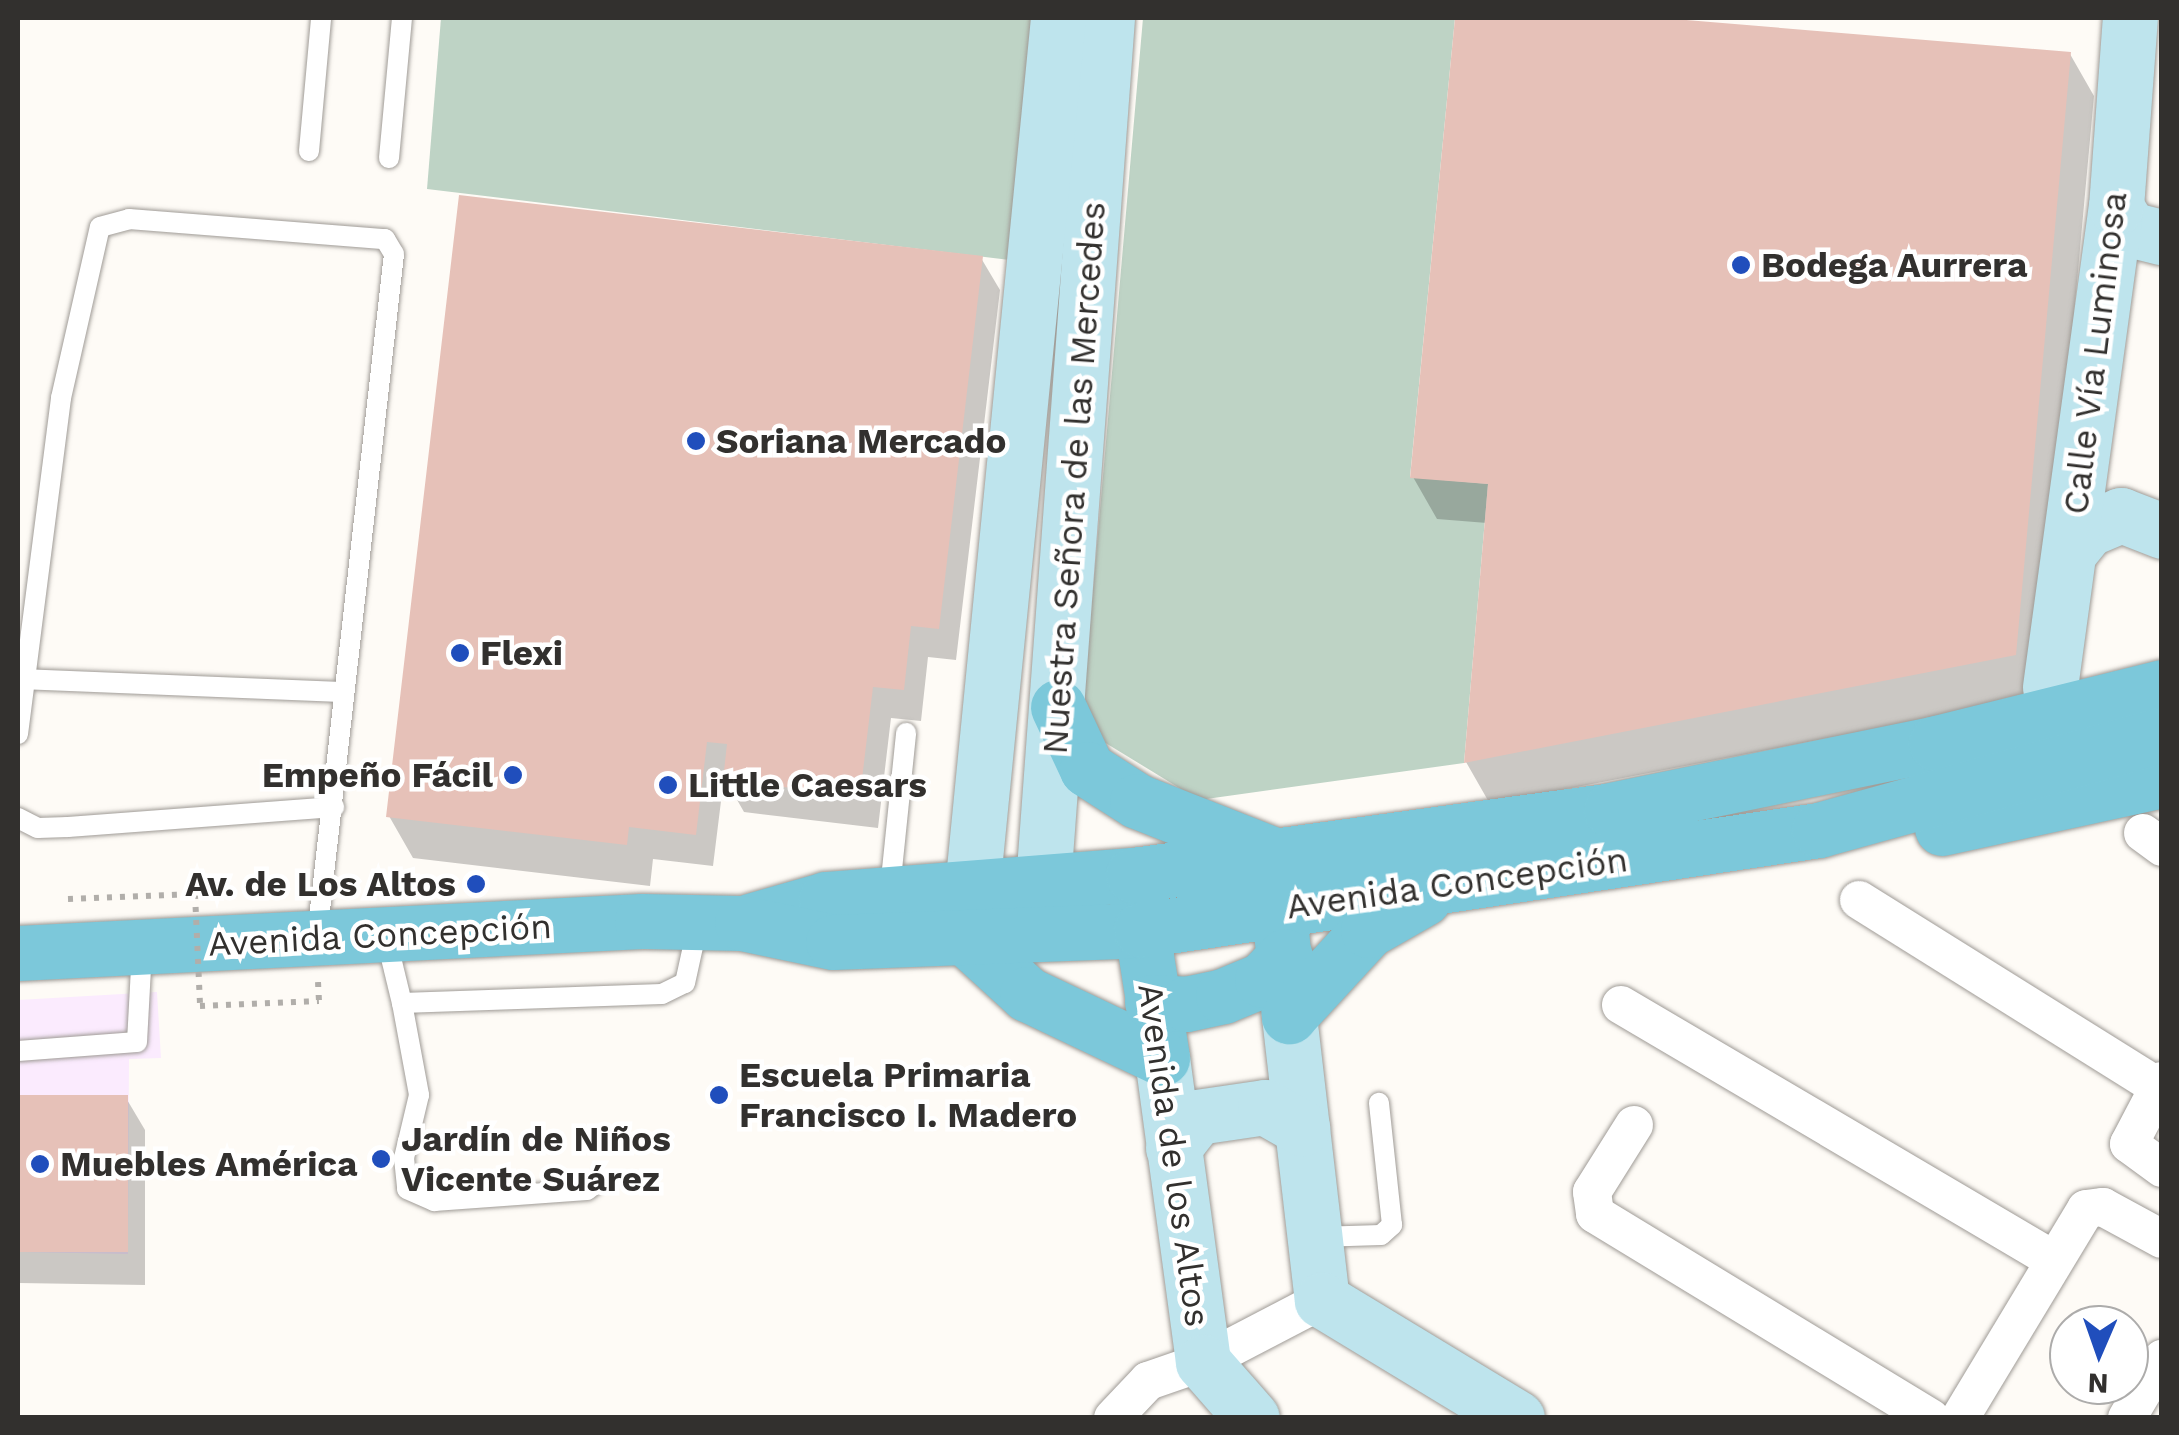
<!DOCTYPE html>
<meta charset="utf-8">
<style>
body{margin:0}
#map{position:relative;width:2179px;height:1435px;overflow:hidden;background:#fefbf6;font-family:"Work Sans",sans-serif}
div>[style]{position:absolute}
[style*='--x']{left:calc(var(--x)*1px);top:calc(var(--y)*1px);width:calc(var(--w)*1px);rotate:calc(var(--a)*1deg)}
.commercial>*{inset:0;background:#fbebfe}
.green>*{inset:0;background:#bed3c5}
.shadow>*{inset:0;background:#0003}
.building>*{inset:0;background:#e6c1b8;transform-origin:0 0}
.path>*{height:6px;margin-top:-3px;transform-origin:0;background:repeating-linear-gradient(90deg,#b1aeaa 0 5px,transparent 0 13px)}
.roads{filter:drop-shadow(0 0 2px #9f9b96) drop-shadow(0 0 2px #9f9b96)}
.lane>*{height:20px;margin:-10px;padding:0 10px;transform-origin:10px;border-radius:10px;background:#fff}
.street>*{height:38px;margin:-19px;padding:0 19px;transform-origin:19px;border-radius:19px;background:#fff}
.secondary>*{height:55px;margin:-27.5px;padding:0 27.5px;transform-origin:27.5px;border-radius:27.5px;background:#bee4ed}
.primary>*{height:55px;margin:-27.5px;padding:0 27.5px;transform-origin:27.5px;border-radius:27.5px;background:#7cc8da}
.path-bridge>*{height:6px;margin-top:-3px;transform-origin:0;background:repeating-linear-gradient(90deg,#b1aeaa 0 5px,transparent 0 13px)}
.dots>*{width:28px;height:28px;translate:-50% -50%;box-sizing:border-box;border:5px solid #fff;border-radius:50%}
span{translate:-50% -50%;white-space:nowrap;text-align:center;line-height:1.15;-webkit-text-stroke:9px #fff;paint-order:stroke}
.poi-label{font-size:35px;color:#32302e;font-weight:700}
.left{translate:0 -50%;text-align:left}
.right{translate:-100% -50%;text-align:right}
.street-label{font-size:35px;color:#32302e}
.frame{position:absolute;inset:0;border:20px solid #32302e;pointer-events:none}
.north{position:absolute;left:2049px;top:1305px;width:100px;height:100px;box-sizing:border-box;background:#fff;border:2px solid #adacab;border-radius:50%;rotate:182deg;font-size:28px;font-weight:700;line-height:40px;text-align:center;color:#32302e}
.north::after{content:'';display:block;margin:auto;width:35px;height:45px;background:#204ebc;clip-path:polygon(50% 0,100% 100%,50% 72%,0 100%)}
</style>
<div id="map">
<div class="commercial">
<div style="clip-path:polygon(157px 992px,161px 1058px,129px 1059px,128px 1254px,18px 1252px,18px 1000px)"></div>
</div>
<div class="green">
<div style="clip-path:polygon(441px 18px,1039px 18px,1034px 263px,427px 189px)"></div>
<div style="clip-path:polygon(1143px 18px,1455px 18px,1410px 477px,1488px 484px,1464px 763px,1199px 800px,1081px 728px)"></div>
</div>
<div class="shadow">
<div style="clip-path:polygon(1458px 18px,1632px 18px,2070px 54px,2094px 96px,2039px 697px,1490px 804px,1466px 762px,1487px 523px,1437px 519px,1413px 477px)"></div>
<div style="clip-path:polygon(981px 258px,1000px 290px,956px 660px,928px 657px,921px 721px,891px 718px,878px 828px,744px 812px,724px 777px,713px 866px,653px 859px,650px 886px,413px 858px,389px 816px)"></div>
<div style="clip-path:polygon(18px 1098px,126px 1098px,145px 1130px,145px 1285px,18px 1283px)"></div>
</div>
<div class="building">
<div style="clip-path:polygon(1455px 18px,1662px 18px,2071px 52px,2016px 655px,1464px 763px,1488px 484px,1410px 478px)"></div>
<div style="clip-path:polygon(459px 195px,983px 256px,939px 629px,911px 626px,904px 690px,873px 687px,860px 796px,723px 780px,727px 744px,707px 742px,696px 835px,629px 827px,627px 845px,386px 817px)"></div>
<div style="left:18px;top:1095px;width:110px;height:157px"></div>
</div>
<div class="path">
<div style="--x:318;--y:982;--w:19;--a:87"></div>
</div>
<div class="roads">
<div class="lane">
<div style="--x:309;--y:151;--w:134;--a:-84.8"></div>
<div style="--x:389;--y:158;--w:141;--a:-84.7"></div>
<div style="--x:18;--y:679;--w:326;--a:2.3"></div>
<div style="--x:18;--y:734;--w:339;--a:-82.7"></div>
<div style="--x:61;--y:398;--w:175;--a:-77.2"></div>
<div style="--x:100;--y:227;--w:30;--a:-15"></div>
<div style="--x:129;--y:219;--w:257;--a:4.5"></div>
<div style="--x:385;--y:239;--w:17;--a:59"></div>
<div style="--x:394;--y:254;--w:686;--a:96.44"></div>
<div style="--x:18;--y:818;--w:22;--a:27"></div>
<div style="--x:38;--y:828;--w:30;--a:-2"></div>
<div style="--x:68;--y:827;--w:267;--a:-4.3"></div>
<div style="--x:890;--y:889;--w:157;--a:-84.1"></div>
<div style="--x:386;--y:937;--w:68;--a:76.4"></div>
<div style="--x:402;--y:1003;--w:260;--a:-2"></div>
<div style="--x:662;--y:994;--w:25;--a:-26"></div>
<div style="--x:685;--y:983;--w:60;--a:-77.6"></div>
<div style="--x:402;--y:1003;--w:94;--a:79.5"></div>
<div style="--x:419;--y:1095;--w:65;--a:103.4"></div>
<div style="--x:404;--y:1158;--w:31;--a:84"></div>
<div style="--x:407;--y:1189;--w:30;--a:24"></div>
<div style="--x:434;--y:1201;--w:153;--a:-4.1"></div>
<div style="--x:587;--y:1190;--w:11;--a:-38"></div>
<div style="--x:18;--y:1051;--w:119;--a:-4.3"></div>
<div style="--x:137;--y:1042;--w:92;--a:-86.9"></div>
<div style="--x:1317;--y:1237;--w:64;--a:-1.8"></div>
<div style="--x:1381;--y:1235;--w:15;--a:-42"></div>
<div style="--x:1392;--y:1225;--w:123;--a:-96.1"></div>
</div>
<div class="street">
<div style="--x:2143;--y:833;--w:24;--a:36"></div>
<div style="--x:1859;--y:900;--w:353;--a:32"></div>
<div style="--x:1621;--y:1005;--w:499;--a:30.5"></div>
<div style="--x:2162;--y:1081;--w:71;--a:117.6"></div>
<div style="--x:2129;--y:1144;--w:41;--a:36"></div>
<div style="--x:1634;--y:1125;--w:79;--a:122.1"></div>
<div style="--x:1592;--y:1192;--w:22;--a:82"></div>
<div style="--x:1595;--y:1214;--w:393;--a:31.3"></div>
<div style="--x:1113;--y:1418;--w:51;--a:-46.6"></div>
<div style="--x:1148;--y:1381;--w:58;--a:-19.1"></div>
<div style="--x:1203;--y:1362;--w:134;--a:-27.5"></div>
<div style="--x:1960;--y:1418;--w:244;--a:-58.9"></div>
<div style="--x:2086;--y:1209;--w:17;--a:-7"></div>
<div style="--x:2103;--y:1207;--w:67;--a:28.5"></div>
<div style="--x:2127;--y:1418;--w:69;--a:-59.3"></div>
</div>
<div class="secondary">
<div style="--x:2116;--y:207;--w:26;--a:59"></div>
<div style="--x:2129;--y:229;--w:34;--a:14"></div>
<div style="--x:2070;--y:551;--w:28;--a:-51"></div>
<div style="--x:2088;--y:529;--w:36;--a:-23"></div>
<div style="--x:2121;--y:515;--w:44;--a:21.3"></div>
<div style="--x:2050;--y:687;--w:485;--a:-82.2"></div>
<div style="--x:2116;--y:207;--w:190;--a:-85.8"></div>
<div style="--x:1043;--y:883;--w:867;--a:-85.77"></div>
<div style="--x:972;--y:889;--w:875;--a:-84.36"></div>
<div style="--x:1289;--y:1016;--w:286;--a:83.4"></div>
<div style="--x:1322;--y:1300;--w:228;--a:31.2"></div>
<div style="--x:1162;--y:1058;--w:307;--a:82.3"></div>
<div style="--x:1203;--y:1362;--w:74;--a:48.8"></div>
<div style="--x:1173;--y:1148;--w:39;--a:-52"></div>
<div style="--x:1197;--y:1117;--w:69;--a:-8.4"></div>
<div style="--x:1265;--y:1107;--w:43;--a:29.6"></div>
</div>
<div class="primary">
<div style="--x:1058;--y:707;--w:68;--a:64.9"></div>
<div style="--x:1087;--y:769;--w:59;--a:32.6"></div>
<div style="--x:1137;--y:801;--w:147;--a:21.5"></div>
<div style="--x:1274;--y:855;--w:162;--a:84.7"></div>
<div style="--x:1942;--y:828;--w:225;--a:-12.3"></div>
<div style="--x:1136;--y:893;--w:167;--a:81"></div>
<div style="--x:750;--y:921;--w:79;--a:-16.1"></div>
<div style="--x:826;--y:899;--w:308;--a:-4.5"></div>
<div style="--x:1133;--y:875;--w:482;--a:-7.7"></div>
<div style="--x:1611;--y:810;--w:332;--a:-11.6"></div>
<div style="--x:1936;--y:743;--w:233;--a:-13.9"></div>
<div style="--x:969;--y:941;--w:79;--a:42.4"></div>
<div style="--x:1027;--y:994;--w:149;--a:25.4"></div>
<div style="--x:18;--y:953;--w:625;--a:-2.94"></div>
<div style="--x:642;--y:921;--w:100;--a:1.1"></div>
<div style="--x:742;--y:923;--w:93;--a:11.8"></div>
<div style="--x:833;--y:942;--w:308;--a:-2.2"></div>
<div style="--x:1141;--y:930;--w:685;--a:-8.39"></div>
<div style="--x:1819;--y:830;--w:356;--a:-15.5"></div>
<div style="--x:1152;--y:1002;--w:34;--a:3"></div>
<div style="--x:1186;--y:1004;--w:38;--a:-12"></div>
<div style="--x:1223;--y:996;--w:42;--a:-22.3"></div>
<div style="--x:1262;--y:980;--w:33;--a:-46"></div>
<div style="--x:1289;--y:1016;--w:117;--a:-47.4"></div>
<div style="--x:1368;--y:930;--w:64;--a:-29.7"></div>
</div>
</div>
<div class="path-bridge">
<div style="--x:68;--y:899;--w:127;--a:-2.3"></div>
<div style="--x:195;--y:894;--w:112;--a:87.4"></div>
<div style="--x:200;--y:1006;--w:119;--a:-2.4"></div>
</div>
<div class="dots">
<div style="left:1741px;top:265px;background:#204ebc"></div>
<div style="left:696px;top:441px;background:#204ebc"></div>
<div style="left:460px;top:653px;background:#204ebc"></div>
<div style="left:513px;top:775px;background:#204ebc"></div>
<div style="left:668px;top:785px;background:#204ebc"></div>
<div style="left:476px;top:884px;background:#204ebc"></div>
<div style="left:719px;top:1095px;background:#204ebc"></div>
<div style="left:381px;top:1159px;background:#204ebc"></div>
<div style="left:40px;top:1164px;background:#204ebc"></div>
</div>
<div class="poi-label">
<span class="left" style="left:1761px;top:265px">Bodega Aurrera</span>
<span class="left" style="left:716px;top:441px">Soriana Mercado</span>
<span class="left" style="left:480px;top:653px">Flexi</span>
<span class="right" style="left:493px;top:775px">Empeño Fácil</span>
<span class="left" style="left:688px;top:785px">Little Caesars</span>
<span class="right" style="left:456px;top:884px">Av. de Los Altos</span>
<span class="left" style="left:739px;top:1095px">Escuela Primaria<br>Francisco I. Madero</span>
<span class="left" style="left:401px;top:1159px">Jardín de Niños<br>Vicente Suárez</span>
<span class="left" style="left:60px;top:1164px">Muebles América</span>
</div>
<div class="street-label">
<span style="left:2095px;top:353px;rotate:-83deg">Calle Vía Luminosa</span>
<span style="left:1074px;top:478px;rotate:-86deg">Nuestra Señora de las Mercedes</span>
<span style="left:1457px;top:883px;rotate:-8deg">Avenida Concepción</span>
<span style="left:380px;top:935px;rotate:-3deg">Avenida Concepción</span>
<span style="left:1174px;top:1155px;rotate:82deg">Avenida de los Altos</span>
</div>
<div class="frame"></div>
<div class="north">N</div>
</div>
